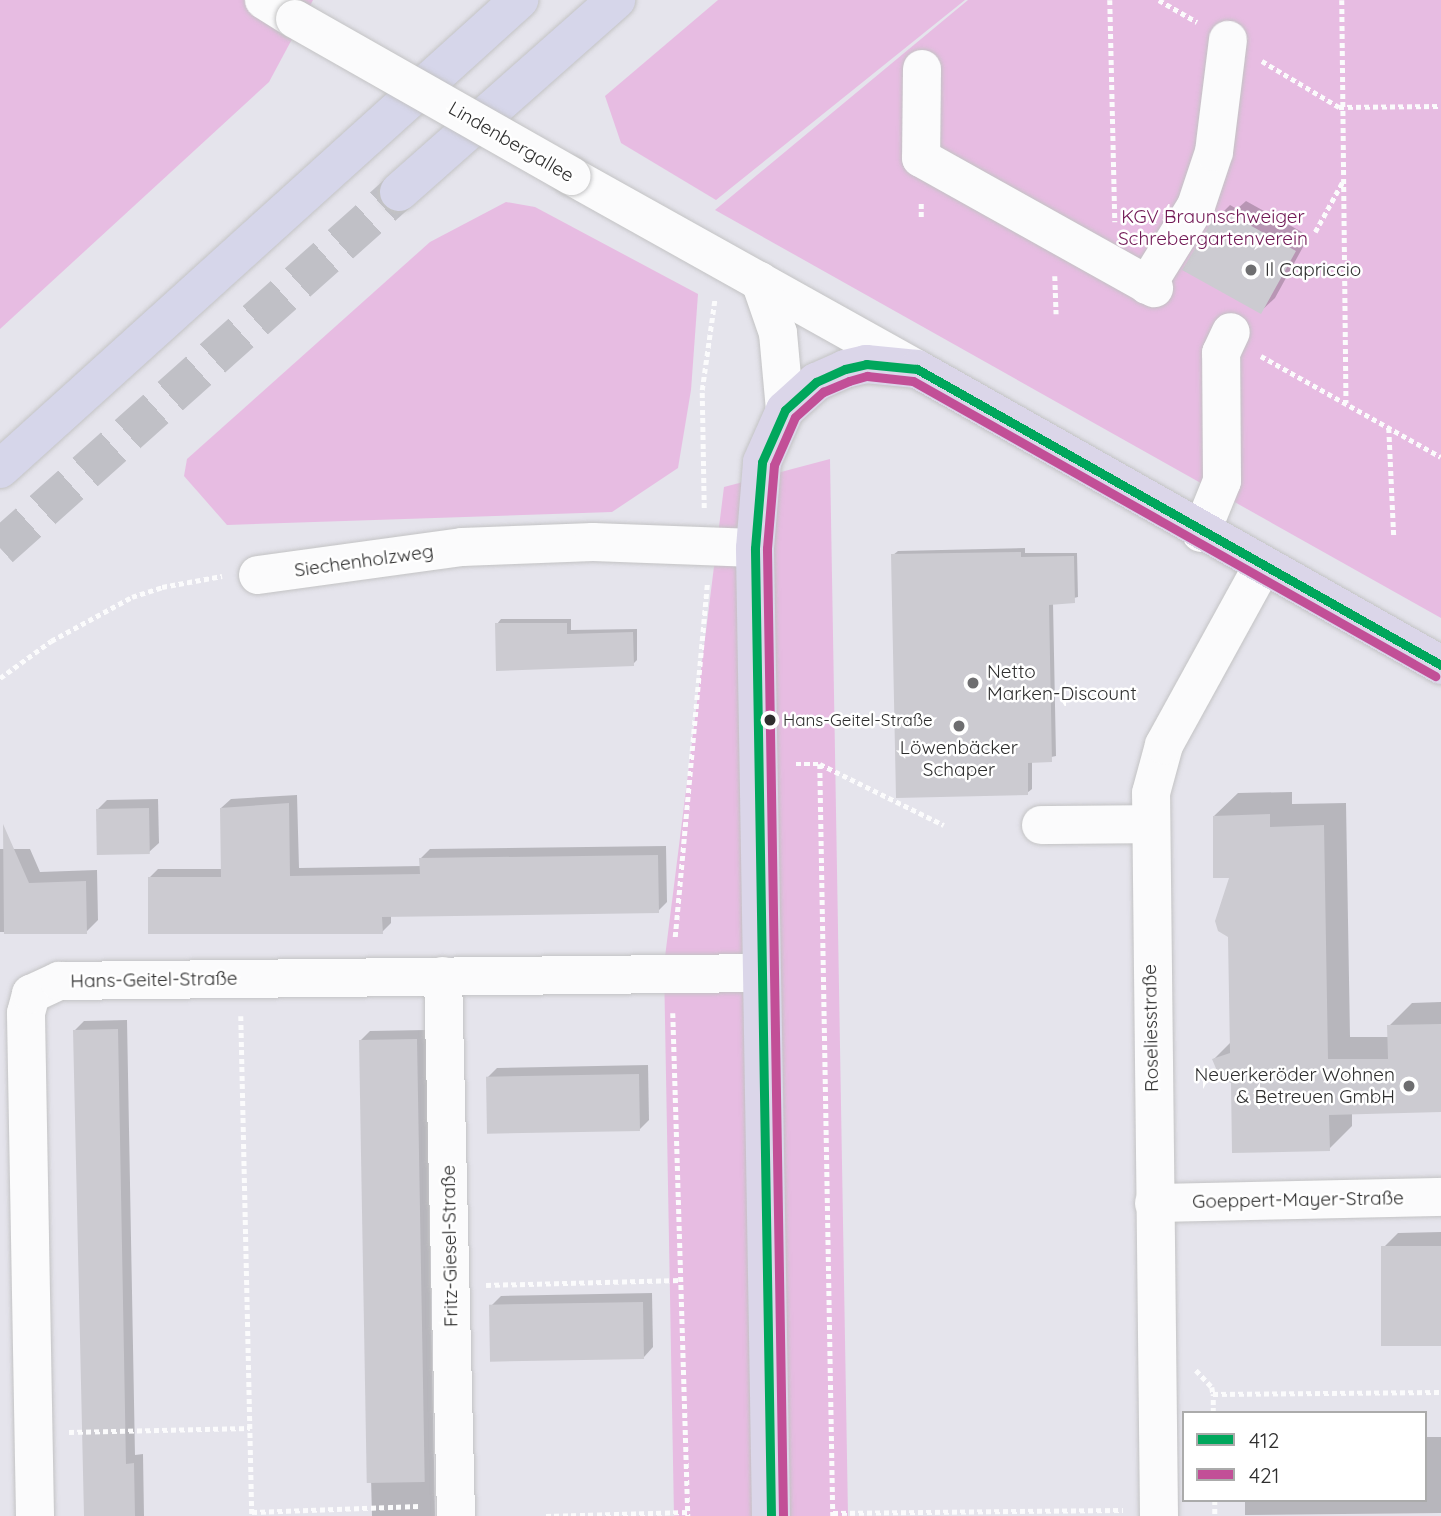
<!DOCTYPE html>
<meta charset="utf-8">
<style>
body{margin:0}
#map{position:relative;width:1441px;height:1516px;overflow:hidden;background:#e5e4ec;font-family:Quicksand,sans-serif}
div>[style]{position:absolute}
[style*='--x']{left:calc(var(--x)*1px);top:calc(var(--y)*1px);width:calc(var(--w)*1px);rotate:calc(var(--a)*1deg)}
.green>*{inset:0;background:#e7bce2}
.shadow>*{inset:0;background:#0003}
.building>*{inset:0;background:#cccbd1;transform-origin:0 0}
.highway-tunnel>*{height:38px;margin-top:-19px;transform-origin:0;background:repeating-linear-gradient(90deg,#c0c0c6 0 38px,transparent 0 57px)}
.path>*{height:4.5px;margin-top:-2.25px;transform-origin:0;background:repeating-linear-gradient(90deg,#fbfbfc 0 5px,transparent 0 8.5px)}
.roads{filter:drop-shadow(0 0 2px #c3c3c4) drop-shadow(0 0 2px #c3c3c4)}
.minor>*{height:38px;margin:-19px;padding:0 19px;transform-origin:19px;border-radius:19px;background:#fbfbfc}
.major>*{height:38px;margin:-19px;padding:0 19px;transform-origin:19px;border-radius:19px;background:#dbd6e9}
.highway>*{height:38px;margin:-19px;padding:0 19px;transform-origin:19px;border-radius:19px;background:#d6d6ea}
.bridges{filter:drop-shadow(0 0 2px #c3c3c4) drop-shadow(0 0 2px #c3c3c4)}
.minor-bridge>*{height:38px;margin:-19px;padding:0 19px;transform-origin:19px;border-radius:19px;background:#fbfbfc}
.bus-1>*{height:9px;margin:-4.5px;padding:0 4.5px;transform-origin:4.5px;border-radius:4.5px;background:#00a75c}
.bus-2>*{height:9px;margin:-4.5px;padding:0 4.5px;transform-origin:4.5px;border-radius:4.5px;background:#c24f97}
.dots>*{width:19px;height:19px;translate:-50% -50%;box-sizing:border-box;border:4px solid #fff;border-radius:50%}
span{translate:-50% -50%;white-space:nowrap;text-align:center;line-height:1.15;-webkit-text-stroke:5px #fff;paint-order:stroke}
.bus-label{font-size:17px;color:#2e2e2e}
.left{translate:0 -50%;text-align:left}
.street-label{font-size:19px;color:#2e2e2e}
.park-label{font-size:19px;color:#711855}
.poi-label{font-size:19px;color:#2e2e2e}
.right{translate:-100% -50%;text-align:right}
.legend{position:absolute;left:1182px;top:1411px;width:245px;height:91px;box-sizing:border-box;background:#fff;border:2px solid #ababab;margin:0;padding:9px 12px;list-style:none;font-size:21px;color:#2e2e2e}
.legend li{display:flex;align-items:center;gap:14px;height:35px}
.legend b{width:35px;border:2px solid #ababab}
</style>
<div id="map">
<div class="green">
<div style="clip-path:polygon(0 0,313px 0,269px 82px,0 329px)"></div>
<div style="clip-path:polygon(718px 0,965px 0,716px 200px,621px 143px,605px 96px)"></div>
<div style="clip-path:polygon(968px 0,1441px 0,1441px 618px,715px 210px)"></div>
<div style="clip-path:polygon(506px 202px,535px 207px,698px 294px,691px 390px,678px 468px,612px 512px,227px 525px,184px 476px,187px 459px,430px 242px)"></div>
<div style="clip-path:polygon(830px 459px,848px 1516px,674px 1516px,664px 965px,724px 487px)"></div>
</div>
<div class="shadow">
<div style="clip-path:polygon(1246px 201px,1309px 236px,1275px 298px,1260px 312px,1215px 220px,1230px 205px,1237px 209px)"></div>
<div style="clip-path:polygon(1025px 548px,1025px 553px,1077px 553px,1078px 597px,1053px 603px,1056px 756px,1032px 761px,1032px 789px,1027px 793px,893px 555px,898px 551px)"></div>
<div style="clip-path:polygon(501px 619px,571px 619px,571px 630px,637px 629px,637px 660px,633px 664px,497px 624px)"></div>
<div style="clip-path:polygon(1292px 792px,1292px 804px,1346px 803px,1350px 1037px,1389px 1037px,1389px 1026px,1412px 1003px,1441px 1002px,1441px 1110px,1352px 1113px,1352px 1126px,1329px 1149px,1232px 1082px,1214px 1059px,1231px 1042px,1231px 876px,1214px 816px,1238px 793px)"></div>
<div style="clip-path:polygon(297px 795px,299px 868px,421px 866px,421px 858px,430px 849px,666px 846px,667px 902px,658px 911px,391px 915px,391px 923px,382px 932px,149px 878px,158px 869px,223px 869px,221px 808px,231px 799px)"></div>
<div style="clip-path:polygon(158px 799px,159px 843px,149px 852px,98px 809px,107px 800px)"></div>
<div style="clip-path:polygon(0 849px,30px 849px,40px 872px,97px 870px,98px 920px,86px 932px,0 932px)"></div>
<div style="clip-path:polygon(127px 1020px,135px 1455px,143px 1454px,144px 1516px,86px 1516px,75px 1030px,84px 1021px)"></div>
<div style="clip-path:polygon(426px 1030px,435px 1516px,372px 1516px,360px 1041px,370px 1031px)"></div>
<div style="clip-path:polygon(648px 1065px,649px 1120px,640px 1129px,487px 1078px,497px 1068px)"></div>
<div style="clip-path:polygon(1441px 1232px,1441px 1344px,1383px 1248px,1398px 1233px)"></div>
<div style="clip-path:polygon(652px 1293px,653px 1347px,644px 1357px,491px 1306px,501px 1296px)"></div>
<div style="clip-path:polygon(1425px 1437px,1441px 1437px,1441px 1513px,1245px 1515px,1245px 1500px,1425px 1500px)"></div>
</div>
<div class="building">
<div style="clip-path:polygon(1230px 214px,1296px 251px,1261px 314px,1182px 270px,1214px 218px,1224px 224px)"></div>
<div style="clip-path:polygon(1021px 552px,1021px 557px,1074px 556px,1075px 603px,1049px 605px,1052px 762px,1028px 763px,1028px 795px,896px 798px,891px 554px)"></div>
<div style="clip-path:polygon(495px 623px,567px 623px,567px 634px,633px 632px,634px 666px,496px 671px)"></div>
<div style="clip-path:polygon(289px 803px,290px 876px,420px 874px,419px 858px,658px 855px,659px 913px,382px 917px,383px 934px,148px 934px,148px 877px,221px 877px,220px 808px)"></div>
<div style="left:149px;top:808px;width:46px;height:53px;rotate:89deg"></div>
<div style="clip-path:polygon(1270px 814px,1270px 827px,1324px 825px,1328px 1059px,1388px 1059px,1387px 1025px,1441px 1024px,1441px 1112px,1329px 1115px,1330px 1151px,1232px 1153px,1231px 1083px,1220px 1078px,1212px 1059px,1230px 1053px,1228px 937px,1218px 931px,1215px 921px,1229px 878px,1213px 878px,1213px 816px)"></div>
<div style="clip-path:polygon(3px 824px,29px 883px,86px 881px,87px 934px,4px 934px)"></div>
<div style="clip-path:polygon(118px 1029px,126px 1464px,134px 1463px,135px 1516px,84px 1516px,73px 1030px)"></div>
<div style="left:417px;top:1039px;width:443px;height:58px;rotate:89deg"></div>
<div style="left:639px;top:1074px;width:57px;height:153px;rotate:89deg"></div>
<div style="left:1441px;top:1246px;width:100px;height:60px;rotate:90deg"></div>
<div style="left:643px;top:1302px;width:57px;height:154px;rotate:89deg"></div>
</div>
<div class="highway-tunnel">
<div style="--x:0;--y:548;--w:535;--a:-41.74"></div>
</div>
<div class="path">
<div style="--x:1110;--y:0;--w:222;--a:88.7"></div>
<div style="--x:1159;--y:0;--w:44;--a:30.1"></div>
<div style="--x:1342;--y:0;--w:403;--a:89.4"></div>
<div style="--x:1262;--y:61;--w:90;--a:30.9"></div>
<div style="--x:1339;--y:107;--w:102;--a:-0.6"></div>
<div style="--x:921;--y:217;--w:16;--a:-90"></div>
<div style="--x:1315;--y:232;--w:58;--a:-61.2"></div>
<div style="--x:1055;--y:276;--w:38;--a:88"></div>
<div style="--x:1261;--y:356;--w:206;--a:29.3"></div>
<div style="--x:1389;--y:428;--w:110;--a:87.4"></div>
<div style="--x:704;--y:508;--w:118;--a:-91"></div>
<div style="--x:702;--y:390;--w:93;--a:-82"></div>
<div style="--x:0;--y:678;--w:63;--a:-36"></div>
<div style="--x:51;--y:641;--w:92;--a:-28.5"></div>
<div style="--x:132;--y:597;--w:32;--a:-18"></div>
<div style="--x:162;--y:587;--w:61;--a:-10.4"></div>
<div style="--x:796;--y:764;--w:24;--a:0"></div>
<div style="--x:820;--y:764;--w:138;--a:26.2"></div>
<div style="--x:820;--y:764;--w:752;--a:89.01"></div>
<div style="--x:675;--y:937;--w:354;--a:-84.8"></div>
<div style="--x:673;--y:1013;--w:503;--a:88.29"></div>
<div style="--x:241;--y:1016;--w:500;--a:88.74"></div>
<div style="--x:486;--y:1285;--w:195;--a:-1.5"></div>
<div style="--x:1196;--y:1370;--w:23;--a:47"></div>
<div style="--x:1212;--y:1387;--w:7;--a:82"></div>
<div style="--x:1213;--y:1413;--w:19;--a:-90"></div>
<div style="--x:1213;--y:1394;--w:228;--a:-0.5"></div>
<div style="--x:69;--y:1432;--w:181;--a:-1.3"></div>
<div style="--x:1215;--y:1500;--w:16;--a:90"></div>
<div style="--x:252;--y:1512;--w:167;--a:-2.1"></div>
<div style="--x:833;--y:1513;--w:290;--a:-0.6"></div>
<div style="--x:546;--y:1516;--w:142;--a:-1.6"></div>
</div>
<div class="roads">
<div class="minor">
<div style="--x:264;--y:0;--w:36;--a:32"></div>
<div style="--x:922;--y:69;--w:89;--a:90.6"></div>
<div style="--x:921;--y:158;--w:267;--a:29.2"></div>
<div style="--x:571;--y:176;--w:396;--a:29.2"></div>
<div style="--x:760;--y:281;--w:55;--a:70.9"></div>
<div style="--x:778;--y:333;--w:77;--a:84.8"></div>
<div style="--x:1147;--y:285;--w:93;--a:-58.2"></div>
<div style="--x:1196;--y:206;--w:57;--a:-71.6"></div>
<div style="--x:1214;--y:152;--w:113;--a:-82.9"></div>
<div style="--x:1201;--y:533;--w:56;--a:-68"></div>
<div style="--x:1222;--y:481;--w:128;--a:-90.4"></div>
<div style="--x:1221;--y:353;--w:23;--a:-65"></div>
<div style="--x:258;--y:575;--w:206;--a:-7.8"></div>
<div style="--x:462;--y:547;--w:131;--a:-2.2"></div>
<div style="--x:593;--y:542;--w:162;--a:2.1"></div>
<div style="--x:1041;--y:825;--w:107;--a:-0.5"></div>
<div style="--x:443;--y:976;--w:540;--a:88.62"></div>
<div style="--x:1154;--y:1203;--w:287;--a:-1.2"></div>
<div style="--x:35;--y:1516;--w:503;--a:-91.03"></div>
<div style="--x:26;--y:1013;--w:20;--a:-75"></div>
<div style="--x:31;--y:994;--w:31;--a:-25"></div>
<div style="--x:59;--y:981;--w:702;--a:-0.65"></div>
<div style="--x:1159;--y:1516;--w:723;--a:-90.63"></div>
<div style="--x:1151;--y:793;--w:50;--a:-74.8"></div>
<div style="--x:1164;--y:745;--w:203;--a:-61.2"></div>
</div>
<div class="major">
<div style="--x:771;--y:1516;--w:968;--a:-90.95"></div>
<div style="--x:755;--y:548;--w:86;--a:-85.3"></div>
<div style="--x:762;--y:462;--w:57;--a:-66.1"></div>
<div style="--x:785;--y:410;--w:42;--a:-42.1"></div>
<div style="--x:816;--y:382;--w:32;--a:-24"></div>
<div style="--x:845;--y:369;--w:22;--a:-13"></div>
<div style="--x:866;--y:364;--w:51;--a:5.6"></div>
<div style="--x:917;--y:369;--w:602;--a:29.46"></div>
</div>
<div class="highway">
<div style="--x:399;--y:192;--w:290;--a:-41.5"></div>
<div style="--x:0;--y:469;--w:700;--a:-42.1"></div>
</div>
</div>
<div class="bridges">
<div class="minor-bridge">
<div style="--x:295;--y:19;--w:318;--a:29.6"></div>
</div>
</div>
<div class="bus-1">
<div style="--x:771;--y:1516;--w:968;--a:-90.95"></div>
<div style="--x:755;--y:548;--w:86;--a:-85.3"></div>
<div style="--x:762;--y:462;--w:57;--a:-66.1"></div>
<div style="--x:785;--y:410;--w:42;--a:-42.1"></div>
<div style="--x:816;--y:382;--w:32;--a:-24"></div>
<div style="--x:845;--y:369;--w:22;--a:-13"></div>
<div style="--x:866;--y:364;--w:51;--a:5.6"></div>
<div style="--x:917;--y:369;--w:602;--a:29.46"></div>
</div>
<div class="bus-2">
<div style="--x:783;--y:1516;--w:968;--a:-90.95"></div>
<div style="--x:767;--y:548;--w:83;--a:-85.2"></div>
<div style="--x:774;--y:465;--w:52;--a:-66.4"></div>
<div style="--x:795;--y:417;--w:38;--a:-42"></div>
<div style="--x:823;--y:392;--w:28;--a:-23"></div>
<div style="--x:849;--y:381;--w:19;--a:-16"></div>
<div style="--x:867;--y:376;--w:46;--a:6.2"></div>
<div style="--x:913;--y:381;--w:600;--a:29.47"></div>
</div>
<div class="dots">
<div style="left:1251px;top:270px;background:#6e6e70"></div>
<div style="left:973px;top:683px;background:#6e6e70"></div>
<div style="left:770px;top:720px;background:#2e2e2e"></div>
<div style="left:959px;top:726px;background:#6e6e70"></div>
<div style="left:1409px;top:1086px;background:#6e6e70"></div>
</div>
<div class="bus-label">
<span class="left" style="left:783px;top:720px">Hans-Geitel-Straße</span>
</div>
<div class="street-label">
<span style="left:511px;top:142px;rotate:30deg">Lindenbergallee</span>
<span style="left:364px;top:561px;rotate:-8deg">Siechenholzweg</span>
<span style="left:154px;top:980px;rotate:-1deg">Hans-Geitel-Straße</span>
<span style="left:1151px;top:1028px;rotate:-91deg">Roseliesstraße</span>
<span style="left:1298px;top:1200px;rotate:-1deg">Goeppert-Mayer-Straße</span>
<span style="left:450px;top:1246px;rotate:-91deg">Fritz-Giesel-Straße</span>
</div>
<div class="park-label">
<span style="left:1213px;top:228px">KGV Braunschweiger<br>Schrebergartenverein</span>
</div>
<div class="poi-label">
<span class="left" style="left:1265px;top:270px">Il Capriccio</span>
<span class="left" style="left:987px;top:683px">Netto<br>Marken-Discount</span>
<span style="left:959px;top:759px">Löwenbäcker<br>Schaper</span>
<span class="right" style="left:1395px;top:1086px">Neuerkeröder Wohnen<br>&amp; Betreuen GmbH</span>
</div>
<ul class="legend">
<li><b style="height:9px;background:#00a75c"></b>412</li>
<li><b style="height:9px;background:#c24f97"></b>421</li>
</ul>
</div>
